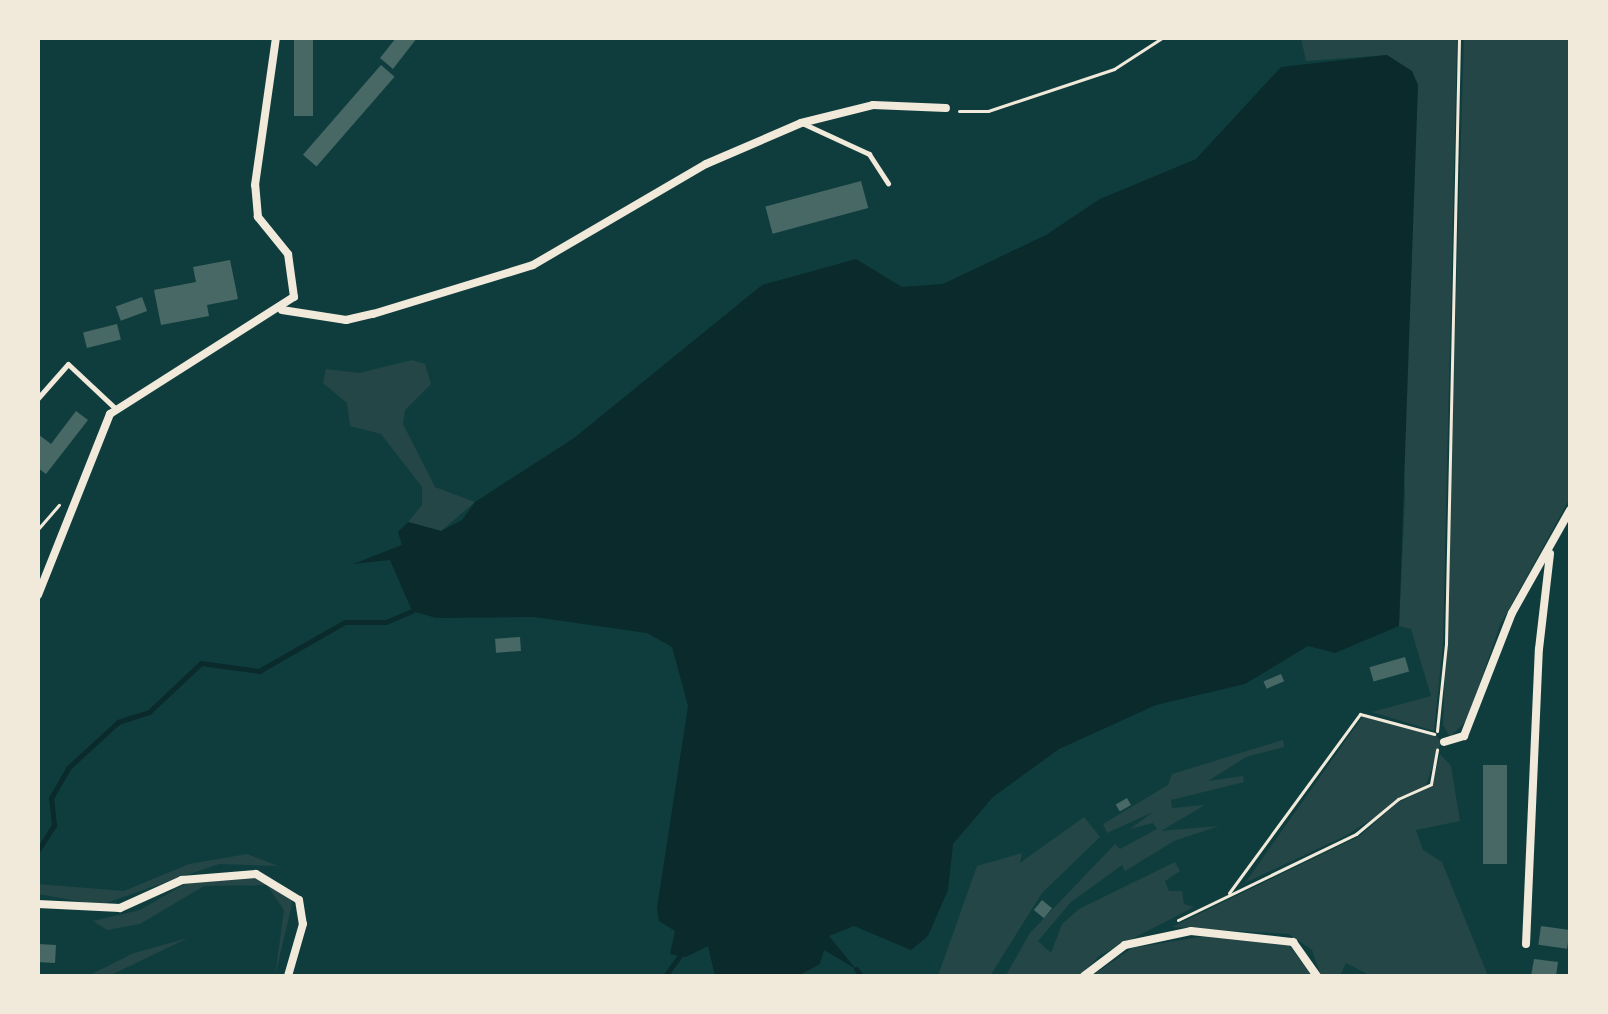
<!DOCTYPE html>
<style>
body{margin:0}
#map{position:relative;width:1608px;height:1014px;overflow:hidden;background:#0f3d3e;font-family:"Zilla Slab",serif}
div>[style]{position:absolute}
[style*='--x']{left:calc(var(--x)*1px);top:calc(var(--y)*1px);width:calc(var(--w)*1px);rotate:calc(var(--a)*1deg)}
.green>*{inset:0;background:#244646}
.water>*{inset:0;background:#0a2a2b}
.stream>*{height:5px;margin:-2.5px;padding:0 2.5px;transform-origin:2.5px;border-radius:2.5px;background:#0a2a2b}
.building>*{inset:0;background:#486865;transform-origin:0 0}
.path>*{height:3px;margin:-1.5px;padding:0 1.5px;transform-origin:1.5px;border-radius:1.5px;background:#f1e9da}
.service>*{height:5px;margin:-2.5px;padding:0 2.5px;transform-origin:2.5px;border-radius:2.5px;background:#f1e9da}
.minor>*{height:8px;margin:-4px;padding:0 4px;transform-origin:4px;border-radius:4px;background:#f1e9da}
span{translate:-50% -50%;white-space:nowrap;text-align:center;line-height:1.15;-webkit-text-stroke:7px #f1e9da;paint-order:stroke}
.frame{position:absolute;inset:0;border:40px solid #f1e9da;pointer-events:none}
</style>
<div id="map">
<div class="green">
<div style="clip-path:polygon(1301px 38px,1457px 39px,1443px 644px,1434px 731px,1372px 712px,1431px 696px,1411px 629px,1399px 626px,1405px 496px,1387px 55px,1306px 61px)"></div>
<div style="clip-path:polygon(1464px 38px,1570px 38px,1570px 498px,1500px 625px,1467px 720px,1450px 737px,1443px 725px)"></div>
<div style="clip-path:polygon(412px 360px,425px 364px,431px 384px,405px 410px,403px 424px,435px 487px,475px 502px,441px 531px,408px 522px,422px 505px,422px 487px,381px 434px,350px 426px,347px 403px,323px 383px,326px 369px,359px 373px)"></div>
<div style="clip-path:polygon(1363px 716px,1437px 736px,1441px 743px,1426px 785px,1347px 835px,1245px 883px)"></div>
<div style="clip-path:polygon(1283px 740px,1284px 747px,1246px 757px,1208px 781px,1243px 776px,1244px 782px,1171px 800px,1172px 808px,1205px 805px,1161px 831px,1219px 826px,1174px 841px,1125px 871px,1122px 865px,1071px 902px,1038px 941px,1051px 953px,1062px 924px,1079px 909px,1175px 862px,1180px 871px,1165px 881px,1169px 891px,1182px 891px,1184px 904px,1194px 907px,1099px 956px,1079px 976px,996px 976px,1006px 975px,1030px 933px,1115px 844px,1120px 849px,1157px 829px,1153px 823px,1130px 829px,1153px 812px,1107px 833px,1103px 824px,1168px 785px,1172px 774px)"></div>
<div style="clip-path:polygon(1440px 754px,1451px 766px,1460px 821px,1416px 830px,1423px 850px,1442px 862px,1488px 976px,1371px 976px,1346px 963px,1340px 976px,1321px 976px,1312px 950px,1289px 934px,1172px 927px,1360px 836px,1397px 803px,1432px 786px)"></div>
<div style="clip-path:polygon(1084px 817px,1100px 837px,1042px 893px,990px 976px,938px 976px,977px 866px,1022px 853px,1020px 863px)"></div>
<div style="clip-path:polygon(247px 854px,278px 866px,219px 864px,100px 905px,38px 894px,38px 884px,124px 891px,189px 864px)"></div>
<div style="clip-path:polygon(249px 875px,287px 891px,292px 904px,275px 976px,284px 910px,267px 885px,204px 886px,140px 924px,107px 930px,93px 921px,140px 910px,190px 881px)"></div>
<div style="clip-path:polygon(1212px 935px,1289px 945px,1312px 976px,1092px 976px,1132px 948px)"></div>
<div style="clip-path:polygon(188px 938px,109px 976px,88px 976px,134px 953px)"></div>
</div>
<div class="water">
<div style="clip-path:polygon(1387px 55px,1412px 71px,1418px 85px,1399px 626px,1335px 653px,1308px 646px,1245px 684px,1156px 705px,1059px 749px,993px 797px,953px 844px,948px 890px,928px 936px,911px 950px,854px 926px,829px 936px,856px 969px,824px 950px,820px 964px,798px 976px,715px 976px,708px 946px,686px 957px,670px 954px,675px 931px,659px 921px,657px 908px,688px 706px,672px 647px,647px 633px,534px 617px,436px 618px,412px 611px,390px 560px,353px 564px,402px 545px,398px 532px,408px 522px,441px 531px,462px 520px,475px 502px,574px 438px,762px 285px,856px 259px,902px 287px,943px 284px,1046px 235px,1100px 199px,1196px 159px,1281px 67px)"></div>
</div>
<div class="stream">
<div style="--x:38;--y:850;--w:30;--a:-57"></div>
<div style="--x:54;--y:825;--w:27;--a:-96"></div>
<div style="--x:51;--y:798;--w:34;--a:-60"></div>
<div style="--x:68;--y:768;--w:68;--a:-42.6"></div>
<div style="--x:118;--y:722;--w:33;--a:-18"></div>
<div style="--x:149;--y:712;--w:71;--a:-43.3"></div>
<div style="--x:201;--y:663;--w:59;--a:7.9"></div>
<div style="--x:259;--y:671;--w:99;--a:-29.7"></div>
<div style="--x:345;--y:622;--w:41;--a:0"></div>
<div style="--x:386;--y:622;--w:28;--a:-23"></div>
<div style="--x:856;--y:969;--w:9;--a:54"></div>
<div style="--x:665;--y:976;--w:26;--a:-54"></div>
</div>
<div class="building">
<div style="left:294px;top:38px;width:19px;height:78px"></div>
<div style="clip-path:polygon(396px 38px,417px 38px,393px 69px,380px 58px)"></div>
<div style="left:381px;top:65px;width:18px;height:119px;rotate:41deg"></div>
<div style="left:861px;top:181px;width:28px;height:99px;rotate:75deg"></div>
<div style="clip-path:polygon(230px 260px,238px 299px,207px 305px,209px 316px,161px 325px,154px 290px,196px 282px,193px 267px)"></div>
<div style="left:142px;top:297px;width:15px;height:28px;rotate:70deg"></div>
<div style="left:117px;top:324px;width:16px;height:35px;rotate:76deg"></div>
<div style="clip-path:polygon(76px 411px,88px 420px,46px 474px,38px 468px,38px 434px,51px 444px)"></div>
<div style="left:520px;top:637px;width:14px;height:25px;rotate:86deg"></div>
<div style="left:1405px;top:657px;width:15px;height:37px;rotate:74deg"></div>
<div style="left:1281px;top:674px;width:8px;height:19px;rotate:67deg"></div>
<div style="left:1483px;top:765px;width:24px;height:99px"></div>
<div style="left:1127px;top:798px;width:8px;height:13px;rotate:60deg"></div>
<div style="left:1042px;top:900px;width:13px;height:13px;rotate:39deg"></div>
<div style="left:1541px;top:926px;width:29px;height:19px;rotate:8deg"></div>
<div style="left:38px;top:944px;width:18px;height:18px;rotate:3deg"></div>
<div style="clip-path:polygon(1534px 959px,1558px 962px,1556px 976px,1531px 976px)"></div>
</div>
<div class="path">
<div style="--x:959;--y:111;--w:29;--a:0"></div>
<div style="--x:988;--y:111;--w:133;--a:-18.4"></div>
<div style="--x:1114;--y:69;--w:57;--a:-32.9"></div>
<div style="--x:38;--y:529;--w:32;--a:-49"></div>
<div style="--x:1437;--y:731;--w:87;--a:-84.1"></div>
<div style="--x:1446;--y:644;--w:606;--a:-88.77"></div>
<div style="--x:1229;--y:893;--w:222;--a:-53.8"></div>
<div style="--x:1360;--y:714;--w:77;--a:15.1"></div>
<div style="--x:1178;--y:920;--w:198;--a:-25.8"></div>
<div style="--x:1356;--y:834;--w:55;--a:-39.8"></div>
<div style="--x:1398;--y:799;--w:36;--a:-24"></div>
<div style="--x:1431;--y:784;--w:35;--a:-80"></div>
</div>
<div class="service">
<div style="--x:802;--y:123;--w:74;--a:24.8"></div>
<div style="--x:869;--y:154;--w:35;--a:57"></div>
<div style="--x:38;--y:398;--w:45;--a:-48.6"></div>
<div style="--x:68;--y:364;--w:66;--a:43.2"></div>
</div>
<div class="minor">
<div style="--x:282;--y:310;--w:65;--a:8.9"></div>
<div style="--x:346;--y:320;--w:28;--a:-13"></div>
<div style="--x:373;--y:314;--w:167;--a:-17"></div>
<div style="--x:533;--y:265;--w:200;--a:-30.3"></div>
<div style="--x:706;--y:164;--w:103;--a:-23.3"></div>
<div style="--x:801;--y:123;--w:74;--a:-14"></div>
<div style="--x:873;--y:105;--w:73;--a:2.4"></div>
<div style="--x:38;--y:595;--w:195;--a:-68.3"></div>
<div style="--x:110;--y:414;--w:218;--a:-32.5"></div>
<div style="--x:294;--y:297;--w:43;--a:-97.9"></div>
<div style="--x:288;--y:254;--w:48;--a:-129"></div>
<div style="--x:258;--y:217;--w:32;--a:-95"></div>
<div style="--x:255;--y:185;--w:148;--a:-81.9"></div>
<div style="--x:1444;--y:742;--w:21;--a:-17"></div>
<div style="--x:1464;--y:736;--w:132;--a:-68.7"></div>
<div style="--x:1512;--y:613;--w:118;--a:-60.6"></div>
<div style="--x:38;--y:904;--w:82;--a:2.8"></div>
<div style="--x:120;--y:908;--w:68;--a:-24.3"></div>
<div style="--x:182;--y:880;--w:74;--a:-4.6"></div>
<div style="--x:256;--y:874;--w:50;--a:31.2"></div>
<div style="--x:299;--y:900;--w:24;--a:81"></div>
<div style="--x:303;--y:924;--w:54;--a:106.1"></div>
<div style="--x:1526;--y:944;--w:295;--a:-87.5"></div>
<div style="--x:1539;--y:649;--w:96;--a:-83.4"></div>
<div style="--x:1084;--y:976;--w:51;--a:-37.1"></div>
<div style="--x:1125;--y:945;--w:67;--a:-12"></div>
<div style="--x:1191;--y:931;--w:103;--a:6.2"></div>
<div style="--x:1293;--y:942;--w:42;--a:54.8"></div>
</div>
<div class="frame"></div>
</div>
